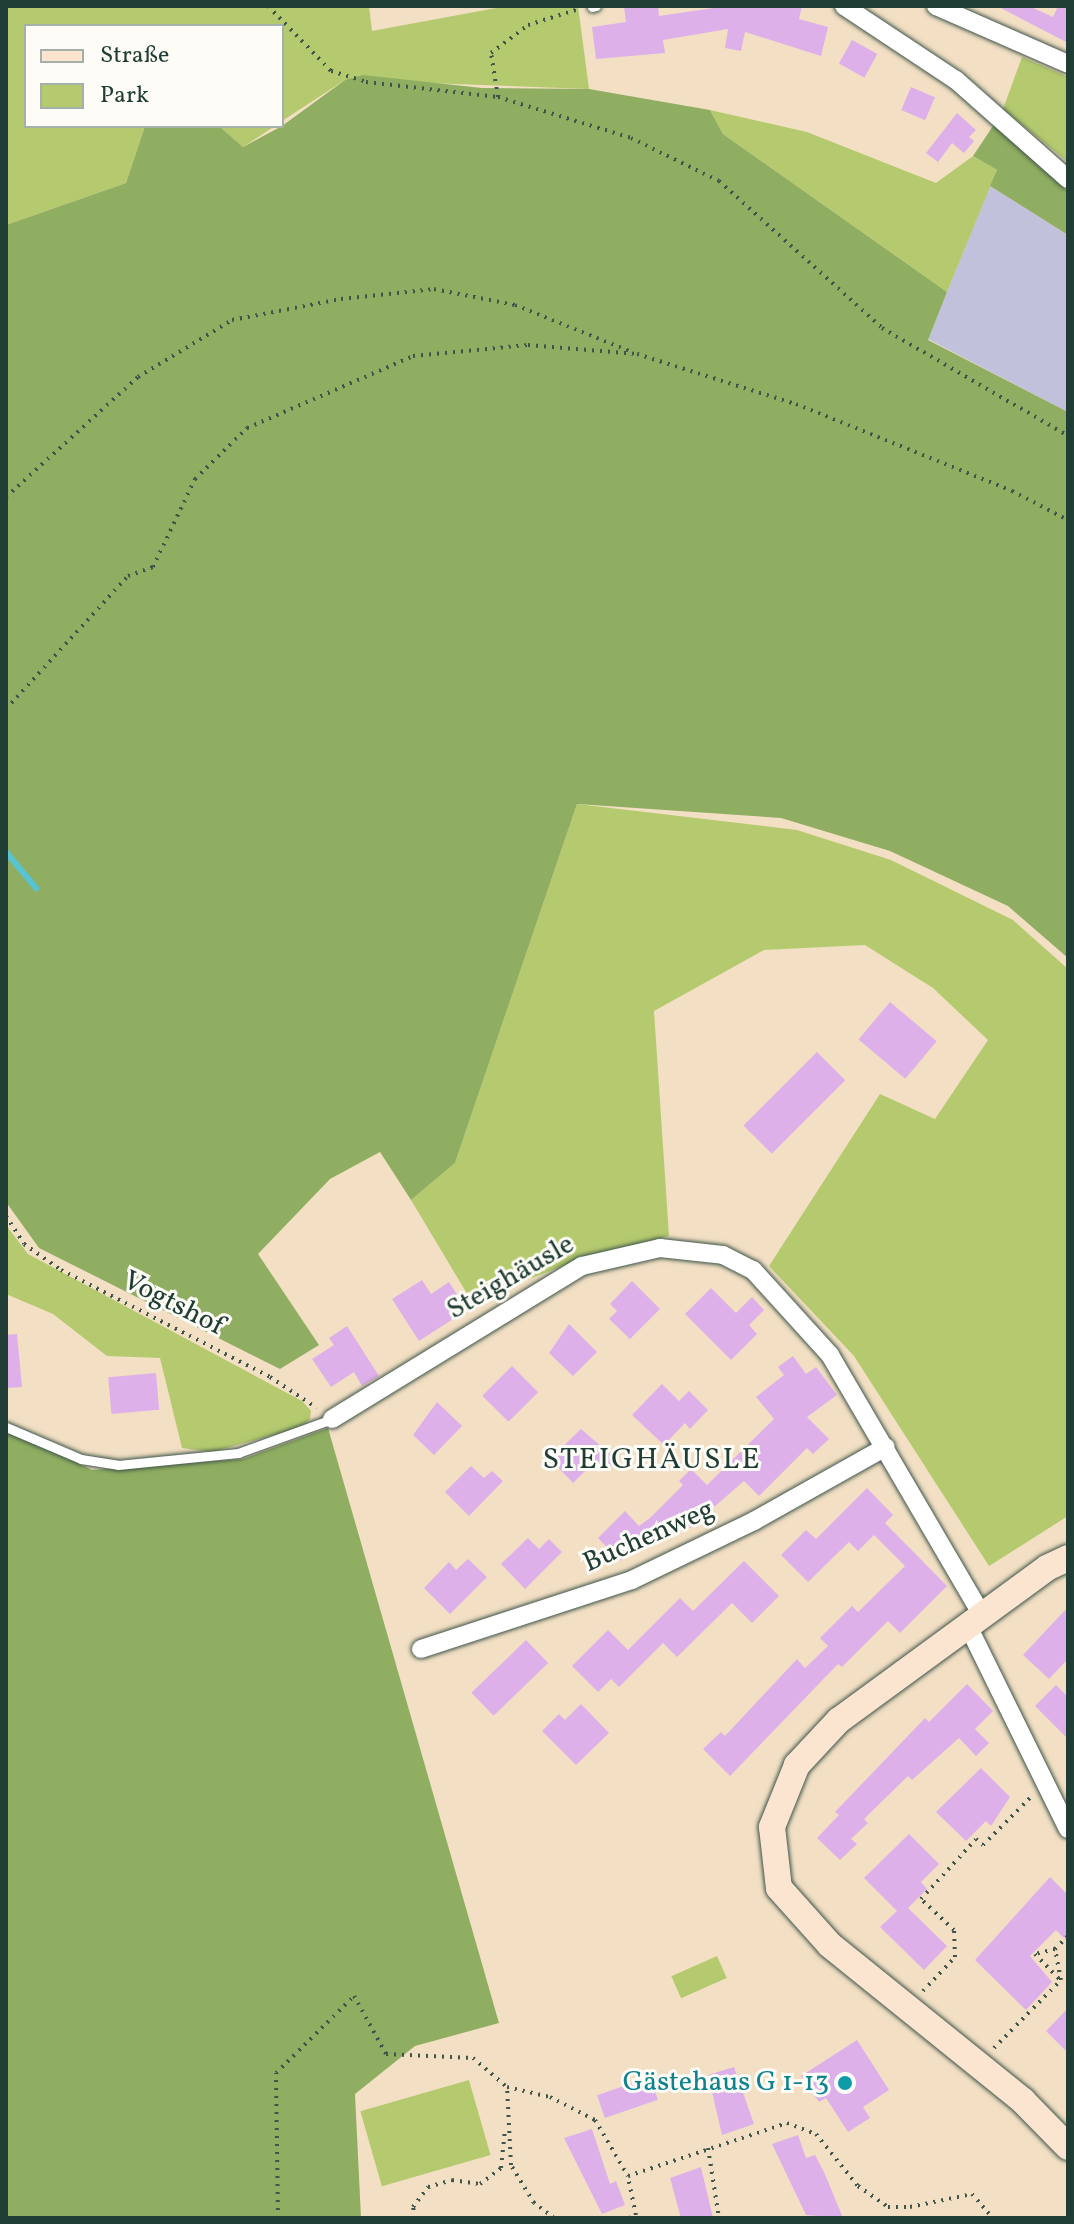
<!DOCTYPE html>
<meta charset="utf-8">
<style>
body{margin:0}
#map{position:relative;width:1074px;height:2224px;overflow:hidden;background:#f3e0c4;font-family:Vollkorn,serif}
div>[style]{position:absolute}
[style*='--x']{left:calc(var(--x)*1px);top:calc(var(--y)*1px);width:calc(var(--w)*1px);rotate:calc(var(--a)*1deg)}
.industrial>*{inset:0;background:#c2c1dc}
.green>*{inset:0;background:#b5ca6e;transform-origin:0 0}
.forest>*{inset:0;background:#90ae61}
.stream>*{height:6px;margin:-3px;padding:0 3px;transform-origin:3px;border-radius:3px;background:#58c4d2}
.building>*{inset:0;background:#ddb0ea;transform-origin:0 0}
.path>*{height:4px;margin-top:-2px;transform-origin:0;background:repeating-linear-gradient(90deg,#3f554a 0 2px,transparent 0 8px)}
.roads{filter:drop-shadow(0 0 2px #3f554a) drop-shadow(0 0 2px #3f554a)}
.lane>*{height:9px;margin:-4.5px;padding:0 4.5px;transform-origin:4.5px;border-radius:4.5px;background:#fff}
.street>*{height:18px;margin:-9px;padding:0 9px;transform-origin:9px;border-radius:9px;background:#fff}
.secondary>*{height:26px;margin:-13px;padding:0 13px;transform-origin:13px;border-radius:13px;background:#fce5d0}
.dots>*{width:22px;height:22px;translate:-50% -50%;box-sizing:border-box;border:4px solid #fdfcf7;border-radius:50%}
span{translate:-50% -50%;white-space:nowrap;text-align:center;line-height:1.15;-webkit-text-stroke:6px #fdfcf7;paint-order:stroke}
.street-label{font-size:28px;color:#1f3d34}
.culture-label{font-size:28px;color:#0d838f}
.right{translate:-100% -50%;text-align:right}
.neighbourhood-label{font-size:30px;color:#1f3d34;letter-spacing:2px}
.frame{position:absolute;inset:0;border:8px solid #1f3d34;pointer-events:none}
.legend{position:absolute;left:24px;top:24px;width:260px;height:104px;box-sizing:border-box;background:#fdfcf7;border:2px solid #a4b0a9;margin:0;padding:10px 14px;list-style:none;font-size:24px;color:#1f3d34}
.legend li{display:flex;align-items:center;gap:16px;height:40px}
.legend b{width:40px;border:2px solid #a4b0a9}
</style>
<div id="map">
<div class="industrial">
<div style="clip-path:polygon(990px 186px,1068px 235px,1068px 412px,928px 339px)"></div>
</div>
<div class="green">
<div style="clip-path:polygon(6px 6px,369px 6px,372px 31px,507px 6px,578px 6px,589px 89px,345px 80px,282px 121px,282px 26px,26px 26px,26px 126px,145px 126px,126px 183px,6px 225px)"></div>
<div style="clip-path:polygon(1022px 57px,1068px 77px,1068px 162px,1003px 109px)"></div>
<div style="clip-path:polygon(710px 110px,807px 132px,936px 183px,973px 156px,997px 170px,947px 292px,723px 134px)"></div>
<div style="clip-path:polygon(219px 126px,275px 126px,243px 147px)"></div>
<div style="clip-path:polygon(577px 804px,797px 830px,891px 860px,1013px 920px,1068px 969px,1068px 1516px,989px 1566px,854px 1356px,769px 1266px,880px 1094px,935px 1119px,988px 1040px,933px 988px,865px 945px,764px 950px,654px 1011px,669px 1236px,580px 1259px,472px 1302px,411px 1200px,455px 1163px)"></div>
<div style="clip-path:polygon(6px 1225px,28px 1254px,302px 1401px,311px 1411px,310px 1419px,302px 1427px,212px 1452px,182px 1448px,160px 1358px,107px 1356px,53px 1314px,6px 1294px)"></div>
<div style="left:717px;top:1956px;width:24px;height:50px;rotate:66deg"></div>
<div style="left:469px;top:2080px;width:78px;height:113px;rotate:74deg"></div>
</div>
<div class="forest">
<div style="clip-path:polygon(363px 75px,482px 88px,589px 89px,710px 110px,723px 134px,947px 292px,928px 340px,1068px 412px,1068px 958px,1008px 906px,890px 851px,781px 818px,577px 804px,455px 1163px,411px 1200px,380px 1152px,330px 1179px,258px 1254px,319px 1345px,280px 1369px,39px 1248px,6px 1202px,6px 225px,126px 183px,145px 126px,219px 126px,243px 147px,282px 126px,345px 80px)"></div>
<div style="clip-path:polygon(995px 123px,1068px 192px,1068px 235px,990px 186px,997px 170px,973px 156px)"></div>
<div style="clip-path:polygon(328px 1428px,499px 2023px,415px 2046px,355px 2094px,361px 2218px,6px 2218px,6px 1429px,92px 1470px,243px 1459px)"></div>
</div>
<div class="stream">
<div style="--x:6;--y:852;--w:47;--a:50.2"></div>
</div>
<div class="building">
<div style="clip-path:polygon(634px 6px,658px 6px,659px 16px,727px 6px,802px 6px,799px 19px,828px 27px,821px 56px,745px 32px,741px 51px,725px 48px,728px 29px,663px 40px,665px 53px,596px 59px,592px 27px,626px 22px,624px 7px)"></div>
<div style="clip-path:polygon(997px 6px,1029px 6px,1053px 17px,1058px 6px,1068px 6px,1068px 43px)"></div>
<div style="left:852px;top:40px;width:29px;height:27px;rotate:29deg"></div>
<div style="left:911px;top:87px;width:26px;height:25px;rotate:23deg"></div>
<div style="clip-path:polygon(957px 113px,976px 130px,969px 137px,974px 141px,964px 153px,952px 143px,938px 162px,926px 153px)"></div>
<div style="left:890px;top:1002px;width:61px;height:49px;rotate:40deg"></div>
<div style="left:817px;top:1052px;width:40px;height:104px;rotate:45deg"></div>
<div style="clip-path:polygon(422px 1280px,431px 1294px,449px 1282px,467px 1310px,419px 1341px,392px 1299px)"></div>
<div style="clip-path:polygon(632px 1281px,660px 1309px,630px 1339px,609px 1319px,617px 1311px,610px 1304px)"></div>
<div style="clip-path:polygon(711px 1288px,736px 1313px,752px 1297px,764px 1310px,749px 1325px,757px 1334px,731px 1360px,685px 1314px)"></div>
<div style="clip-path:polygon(569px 1324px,597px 1352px,573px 1376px,549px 1353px)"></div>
<div style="clip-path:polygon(347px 1326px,379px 1376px,362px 1386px,354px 1372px,331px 1387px,312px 1359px,334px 1345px,329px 1338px)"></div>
<div style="clip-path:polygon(17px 1334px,22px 1387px,6px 1388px,6px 1335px)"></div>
<div style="clip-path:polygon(793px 1356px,806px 1374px,816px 1367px,837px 1395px,807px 1417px,829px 1439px,813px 1454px,807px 1448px,759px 1496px,744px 1481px,690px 1528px,678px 1516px,635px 1554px,631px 1550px,620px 1561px,598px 1538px,625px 1511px,639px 1526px,650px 1518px,683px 1485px,679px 1481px,691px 1469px,707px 1485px,774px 1419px,756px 1397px,784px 1375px,778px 1367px)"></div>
<div style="left:512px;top:1366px;width:37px;height:42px;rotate:45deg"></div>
<div style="left:156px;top:1373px;width:37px;height:48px;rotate:85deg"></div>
<div style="clip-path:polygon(662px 1384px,679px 1401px,689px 1391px,708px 1410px,690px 1429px,685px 1423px,664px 1445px,632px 1415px)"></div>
<div style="clip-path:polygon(437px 1402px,462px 1426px,434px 1455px,413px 1435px)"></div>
<div style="clip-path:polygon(581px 1429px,617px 1460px,606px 1470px,596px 1460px,573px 1483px,550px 1459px)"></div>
<div style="clip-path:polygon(471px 1466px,484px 1478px,492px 1471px,503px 1481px,469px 1516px,445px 1492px)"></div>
<div style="clip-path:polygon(867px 1488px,893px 1515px,885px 1523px,947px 1586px,900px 1633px,888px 1621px,842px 1667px,838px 1664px,730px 1776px,703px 1749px,721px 1732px,725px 1736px,797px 1659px,805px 1668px,828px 1646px,820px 1638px,852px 1606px,858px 1612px,905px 1566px,874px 1535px,858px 1551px,849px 1542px,808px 1582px,781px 1555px,806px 1530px,816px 1539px)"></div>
<div style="clip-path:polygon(528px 1538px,539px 1549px,549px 1539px,562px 1552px,525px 1589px,501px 1564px)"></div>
<div style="clip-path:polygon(468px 1559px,487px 1577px,450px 1614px,424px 1588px,449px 1562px,456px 1570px)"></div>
<div style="clip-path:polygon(744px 1561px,779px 1596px,752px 1623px,732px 1603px,677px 1657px,663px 1643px,619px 1687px,611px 1679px,598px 1692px,572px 1666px,608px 1630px,628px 1650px,680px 1598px,693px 1611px)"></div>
<div style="clip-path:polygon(1068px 1607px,1068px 1659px,1049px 1679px,1023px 1655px)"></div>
<div style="left:526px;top:1640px;width:32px;height:76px;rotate:46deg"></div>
<div style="clip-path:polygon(967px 1684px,993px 1711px,975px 1729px,989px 1743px,976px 1756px,959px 1738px,912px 1780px,908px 1776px,864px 1819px,868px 1823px,851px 1839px,857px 1844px,840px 1860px,817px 1838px,839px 1815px,835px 1812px,925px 1718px,929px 1722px)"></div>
<div style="clip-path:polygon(1056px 1685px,1068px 1697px,1068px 1739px,1035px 1706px)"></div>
<div style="clip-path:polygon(581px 1704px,609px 1733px,576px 1765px,542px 1731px,559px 1714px,565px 1720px)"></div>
<div style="clip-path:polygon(981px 1768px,1010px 1797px,991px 1826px,986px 1821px,966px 1841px,936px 1812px)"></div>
<div style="clip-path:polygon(909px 1834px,939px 1864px,921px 1882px,927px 1889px,908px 1908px,947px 1946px,924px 1970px,880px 1927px,897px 1911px,864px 1878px)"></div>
<div style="clip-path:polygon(1050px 1877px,1068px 1895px,1068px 1942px,1056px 1930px,1030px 1956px,1052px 1982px,1026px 2010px,975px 1960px)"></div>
<div style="clip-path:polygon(1068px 2008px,1068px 2053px,1046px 2031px)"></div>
<div style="clip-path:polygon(857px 2040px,889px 2090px,863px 2107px,870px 2118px,848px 2132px,826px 2098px,819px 2102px,801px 2076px)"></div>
<div style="clip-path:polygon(734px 2067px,754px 2124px,722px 2135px,708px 2075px)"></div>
<div style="left:650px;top:2077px;width:24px;height:56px;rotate:71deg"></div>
<div style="clip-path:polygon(592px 2129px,610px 2184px,616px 2181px,625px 2205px,602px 2214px,564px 2138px)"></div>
<div style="clip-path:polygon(798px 2135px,806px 2158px,815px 2155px,824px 2172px,843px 2218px,806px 2215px,772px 2144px)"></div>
<div style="clip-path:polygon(701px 2167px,713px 2218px,681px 2218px,670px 2178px)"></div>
</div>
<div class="path">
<div style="--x:268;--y:6;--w:91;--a:45.9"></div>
<div style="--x:331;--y:71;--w:37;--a:17"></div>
<div style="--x:366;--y:82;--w:133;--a:6.5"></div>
<div style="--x:498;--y:97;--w:139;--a:17.1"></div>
<div style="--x:631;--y:138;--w:98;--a:26"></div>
<div style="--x:719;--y:181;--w:219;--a:42"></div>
<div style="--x:882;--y:328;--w:215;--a:30.1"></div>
<div style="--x:498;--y:97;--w:45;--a:-99"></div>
<div style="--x:491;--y:53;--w:46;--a:-37.1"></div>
<div style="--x:528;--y:25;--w:53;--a:-17.4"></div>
<div style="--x:6;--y:497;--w:178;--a:-42.3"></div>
<div style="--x:138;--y:377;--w:110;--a:-31.2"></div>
<div style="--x:232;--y:320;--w:111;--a:-10.9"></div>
<div style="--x:341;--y:299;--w:94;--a:-6.1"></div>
<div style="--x:434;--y:289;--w:83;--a:11.2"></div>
<div style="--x:515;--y:305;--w:126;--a:21.9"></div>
<div style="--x:6;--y:709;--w:180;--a:-47.5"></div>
<div style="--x:128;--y:576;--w:27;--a:-20"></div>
<div style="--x:153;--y:567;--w:98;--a:-64.5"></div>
<div style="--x:195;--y:479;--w:73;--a:-44.4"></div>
<div style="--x:247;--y:428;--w:181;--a:-23.4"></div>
<div style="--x:413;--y:356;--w:116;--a:-5.5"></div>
<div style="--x:528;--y:345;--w:109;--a:4.7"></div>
<div style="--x:637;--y:354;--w:167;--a:17.5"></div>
<div style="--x:796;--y:404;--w:233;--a:21.9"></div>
<div style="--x:1012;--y:491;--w:63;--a:27.4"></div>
<div style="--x:6;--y:1216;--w:33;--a:57"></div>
<div style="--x:24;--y:1244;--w:45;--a:35.1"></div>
<div style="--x:61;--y:1270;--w:235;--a:27.1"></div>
<div style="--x:270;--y:1377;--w:56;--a:33.4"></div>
<div style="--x:1055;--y:1949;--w:21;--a:166"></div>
<div style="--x:1035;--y:1954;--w:35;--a:46"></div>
<div style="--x:923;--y:1991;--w:47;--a:-46.7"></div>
<div style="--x:955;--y:1957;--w:27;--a:-92"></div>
<div style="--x:954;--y:1930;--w:45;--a:-136.8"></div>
<div style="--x:921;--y:1899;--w:81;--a:-47.5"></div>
<div style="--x:976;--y:1839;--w:9;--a:41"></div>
<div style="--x:983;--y:1845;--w:69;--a:-45"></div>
<div style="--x:994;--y:2048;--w:95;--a:-45.4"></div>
<div style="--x:1061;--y:1980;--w:32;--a:-101"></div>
<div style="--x:1055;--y:1949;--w:18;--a:-45"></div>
<div style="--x:708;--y:2148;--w:71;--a:81.1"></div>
<div style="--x:278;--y:2218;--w:145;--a:-90.8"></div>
<div style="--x:276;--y:2073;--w:110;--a:-44.6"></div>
<div style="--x:354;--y:1996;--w:66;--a:61.1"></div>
<div style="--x:386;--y:2054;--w:87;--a:2.6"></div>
<div style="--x:473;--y:2058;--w:45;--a:40.5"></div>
<div style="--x:415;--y:2218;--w:11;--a:-100"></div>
<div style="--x:413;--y:2207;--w:25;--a:-53"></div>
<div style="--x:428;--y:2187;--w:25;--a:-16"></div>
<div style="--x:452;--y:2180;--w:28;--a:8"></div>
<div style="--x:480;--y:2184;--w:26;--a:-37"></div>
<div style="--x:501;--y:2168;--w:36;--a:-84"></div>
<div style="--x:554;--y:2218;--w:25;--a:-143"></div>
<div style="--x:534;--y:2203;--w:44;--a:-121.2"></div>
<div style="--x:511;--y:2165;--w:78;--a:-92.9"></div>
<div style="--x:507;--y:2087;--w:44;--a:13.1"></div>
<div style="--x:550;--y:2097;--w:51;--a:27.1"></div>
<div style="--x:595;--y:2120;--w:65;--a:59.5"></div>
<div style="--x:629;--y:2218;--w:8;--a:-23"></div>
<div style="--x:636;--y:2215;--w:40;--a:-102"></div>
<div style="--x:628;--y:2176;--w:168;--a:-18.4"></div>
<div style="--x:787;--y:2123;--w:31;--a:21"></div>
<div style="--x:816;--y:2134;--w:67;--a:51.1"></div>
<div style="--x:858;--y:2186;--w:37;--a:35"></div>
<div style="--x:888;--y:2207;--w:22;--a:0"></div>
<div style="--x:910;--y:2207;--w:63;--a:-11.8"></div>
<div style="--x:972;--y:2194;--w:32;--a:49"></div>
</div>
<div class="roads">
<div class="lane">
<div style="--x:592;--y:7;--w:4;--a:-14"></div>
<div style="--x:6;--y:1427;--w:82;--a:23.1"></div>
<div style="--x:81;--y:1459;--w:37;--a:9"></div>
<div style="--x:118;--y:1465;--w:121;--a:-5.7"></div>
<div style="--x:238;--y:1453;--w:100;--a:-19.9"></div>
</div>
<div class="street">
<div style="--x:844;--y:6;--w:134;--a:33.5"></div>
<div style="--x:956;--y:80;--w:149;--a:41.5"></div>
<div style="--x:936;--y:6;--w:144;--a:23.7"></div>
<div style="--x:332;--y:1419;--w:293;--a:-31.5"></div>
<div style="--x:582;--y:1266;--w:80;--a:-13"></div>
<div style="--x:660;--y:1248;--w:63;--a:6.3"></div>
<div style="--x:723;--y:1255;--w:34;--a:27"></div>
<div style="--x:753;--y:1270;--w:115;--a:47.8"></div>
<div style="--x:830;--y:1355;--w:301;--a:59.7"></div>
<div style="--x:968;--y:1626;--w:226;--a:63.8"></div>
<div style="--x:421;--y:1649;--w:222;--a:-18.1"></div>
<div style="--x:632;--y:1580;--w:136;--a:-25.8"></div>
<div style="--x:754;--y:1521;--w:151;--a:-29.3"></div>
</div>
<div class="secondary">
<div style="--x:1068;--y:1558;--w:23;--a:155"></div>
<div style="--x:1047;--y:1568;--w:258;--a:143.8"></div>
<div style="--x:839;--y:1720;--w:62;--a:133"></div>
<div style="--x:797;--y:1765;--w:67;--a:112"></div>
<div style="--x:772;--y:1827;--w:61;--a:83.5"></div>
<div style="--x:779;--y:1888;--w:76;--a:48.2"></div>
<div style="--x:830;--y:1945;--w:248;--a:38.9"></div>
<div style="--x:1023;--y:2101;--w:64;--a:45.6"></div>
</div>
</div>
<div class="dots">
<div style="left:845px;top:2083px;background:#0f9aa8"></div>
</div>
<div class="street-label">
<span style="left:511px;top:1278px;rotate:-30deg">Steighäusle</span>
<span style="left:173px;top:1304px;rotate:27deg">Vogtshof</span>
<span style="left:649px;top:1537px;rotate:-24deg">Buchenweg</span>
</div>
<div class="culture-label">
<span class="right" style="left:829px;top:2083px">Gästehaus G 1-13</span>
</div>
<div class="neighbourhood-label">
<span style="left:652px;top:1460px">STEIGHÄUSLE</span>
</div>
<div class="frame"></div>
<ul class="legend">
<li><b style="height:10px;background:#fce5d0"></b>Straße</li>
<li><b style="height:22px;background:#b5ca6e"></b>Park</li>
</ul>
</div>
